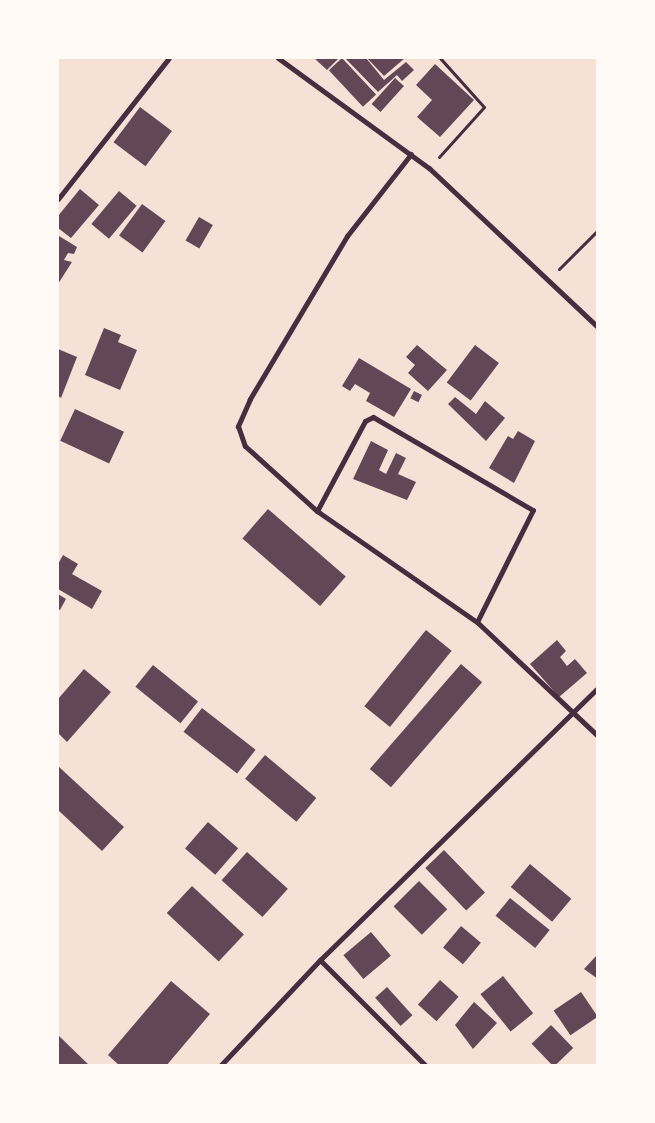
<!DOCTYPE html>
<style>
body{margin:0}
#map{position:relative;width:655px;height:1123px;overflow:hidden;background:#f7e1d7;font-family:Ubuntu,sans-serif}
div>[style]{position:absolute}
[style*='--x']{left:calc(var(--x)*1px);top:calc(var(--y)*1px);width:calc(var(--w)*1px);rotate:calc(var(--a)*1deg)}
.building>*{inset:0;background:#644757;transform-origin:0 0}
.path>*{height:3px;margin:-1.5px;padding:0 1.5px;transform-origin:1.5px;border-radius:1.5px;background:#4a2c40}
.minor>*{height:5px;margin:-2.5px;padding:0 2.5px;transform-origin:2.5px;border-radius:2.5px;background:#4a2c40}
span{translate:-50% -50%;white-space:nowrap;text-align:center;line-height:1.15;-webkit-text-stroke:4px #fffaf5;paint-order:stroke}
.frame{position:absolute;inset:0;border:59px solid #fffaf5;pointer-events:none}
</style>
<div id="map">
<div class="building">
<div style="clip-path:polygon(314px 58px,339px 58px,327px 70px)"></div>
<div style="left:342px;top:58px;width:50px;height:18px;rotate:47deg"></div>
<div style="clip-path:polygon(345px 58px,366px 58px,384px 80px,406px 62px,414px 70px,402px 81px,397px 75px,378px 92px)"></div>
<div style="clip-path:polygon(367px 58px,405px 58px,384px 76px)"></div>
<div style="clip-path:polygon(435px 64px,474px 100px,440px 137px,417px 117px,432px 100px,416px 85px)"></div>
<div style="left:395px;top:78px;width:12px;height:35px;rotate:42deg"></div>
<div style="left:140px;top:107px;width:40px;height:44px;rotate:37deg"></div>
<div style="clip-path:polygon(80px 189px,99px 205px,71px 238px,58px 228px,58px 216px)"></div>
<div style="left:119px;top:191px;width:23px;height:43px;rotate:40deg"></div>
<div style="left:142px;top:204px;width:29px;height:39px;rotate:36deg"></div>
<div style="left:199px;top:217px;width:16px;height:27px;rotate:30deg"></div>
<div style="clip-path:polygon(59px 236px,77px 247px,74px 254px,68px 253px,64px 260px,72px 262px,58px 284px)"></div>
<div style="clip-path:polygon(104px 328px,121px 335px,118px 342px,137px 350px,120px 390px,85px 375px)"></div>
<div style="clip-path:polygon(417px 345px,447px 370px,428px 391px,408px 373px,415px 365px,406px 357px)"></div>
<div style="left:475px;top:345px;width:30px;height:47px;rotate:37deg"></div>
<div style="clip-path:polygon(58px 349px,77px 357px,61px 398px,58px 396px)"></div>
<div style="clip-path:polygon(359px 358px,411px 389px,394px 417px,366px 401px,370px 393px,355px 384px,350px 391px,342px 386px)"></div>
<div style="left:414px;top:391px;width:9px;height:8px;rotate:27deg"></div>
<div style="clip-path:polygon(455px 397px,476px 414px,485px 401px,505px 418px,486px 441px,448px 404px)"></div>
<div style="left:75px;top:409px;width:54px;height:35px;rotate:25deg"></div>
<div style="clip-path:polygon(518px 431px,535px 441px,514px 483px,489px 468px,508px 436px,513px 439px)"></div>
<div style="clip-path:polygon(371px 441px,388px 450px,379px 470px,386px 474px,396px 453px,406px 458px,398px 474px,416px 482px,407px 500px,353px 479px)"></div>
<div style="left:268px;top:509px;width:103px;height:39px;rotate:41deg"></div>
<div style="clip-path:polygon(63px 555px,78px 564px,72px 574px,102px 591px,92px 609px,58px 589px,58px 564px)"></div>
<div style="clip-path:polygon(58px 594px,66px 599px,60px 610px,58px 609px)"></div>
<div style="left:426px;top:630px;width:33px;height:98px;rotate:39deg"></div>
<div style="clip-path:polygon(557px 640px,566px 651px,560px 657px,567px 666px,575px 659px,587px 673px,559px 697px,530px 664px)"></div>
<div style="left:461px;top:664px;width:28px;height:139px;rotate:41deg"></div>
<div style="left:153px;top:665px;width:58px;height:28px;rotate:39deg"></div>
<div style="clip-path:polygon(84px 669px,111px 692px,67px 742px,58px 733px,58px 699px)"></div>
<div style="left:202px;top:708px;width:68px;height:30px;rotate:38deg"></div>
<div style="left:265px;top:755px;width:67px;height:31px;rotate:40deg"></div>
<div style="clip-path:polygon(58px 766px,124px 827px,102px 851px,58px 810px)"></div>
<div style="left:208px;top:822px;width:40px;height:35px;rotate:41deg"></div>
<div style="left:444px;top:850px;width:59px;height:26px;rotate:46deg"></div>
<div style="left:247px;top:852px;width:55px;height:38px;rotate:42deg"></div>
<div style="left:530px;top:864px;width:54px;height:30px;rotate:40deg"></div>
<div style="left:419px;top:881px;width:40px;height:36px;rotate:45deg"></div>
<div style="left:192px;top:886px;width:71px;height:37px;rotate:43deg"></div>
<div style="left:510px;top:898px;width:51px;height:23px;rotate:39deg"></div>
<div style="left:461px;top:926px;width:26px;height:28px;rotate:40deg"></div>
<div style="left:371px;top:932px;width:31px;height:36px;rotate:50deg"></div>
<div style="clip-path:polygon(598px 954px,598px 979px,584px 969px)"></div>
<div style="left:503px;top:976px;width:48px;height:29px;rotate:51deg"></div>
<div style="left:440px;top:980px;width:25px;height:33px;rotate:42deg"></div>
<div style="clip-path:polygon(171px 981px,210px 1014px,166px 1066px,120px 1066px,108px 1055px)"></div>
<div style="left:387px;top:987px;width:38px;height:16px;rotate:48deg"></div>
<div style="left:581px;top:992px;width:30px;height:33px;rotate:56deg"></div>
<div style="clip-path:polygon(474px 1002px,497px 1023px,473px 1049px,455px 1025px)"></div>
<div style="left:551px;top:1025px;width:32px;height:27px;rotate:46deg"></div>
<div style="clip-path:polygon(58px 1035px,90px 1066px,58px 1066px)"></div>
</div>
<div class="path">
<div style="--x:439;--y:157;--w:67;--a:-48"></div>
<div style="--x:484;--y:107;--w:66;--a:-131.9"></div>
<div style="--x:559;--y:269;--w:55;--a:-45"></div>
</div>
<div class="minor">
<div style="--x:278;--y:58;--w:187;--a:36.1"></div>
<div style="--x:429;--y:168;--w:232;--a:43.3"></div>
<div style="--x:411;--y:154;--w:104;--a:128"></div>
<div style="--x:347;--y:236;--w:190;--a:120.8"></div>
<div style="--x:250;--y:399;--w:30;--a:114"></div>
<div style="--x:238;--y:426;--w:21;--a:71"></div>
<div style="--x:245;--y:446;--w:97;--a:42.1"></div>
<div style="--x:317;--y:511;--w:195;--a:34.8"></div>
<div style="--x:477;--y:622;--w:166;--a:43.3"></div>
<div style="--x:58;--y:199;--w:179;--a:-51.8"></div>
<div style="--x:317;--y:511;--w:102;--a:-61.9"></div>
<div style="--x:365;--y:421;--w:9;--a:-27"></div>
<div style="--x:373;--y:417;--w:185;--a:30.2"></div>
<div style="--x:533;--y:510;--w:125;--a:116.6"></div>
<div style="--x:320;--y:960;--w:150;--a:45"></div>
<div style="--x:220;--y:1066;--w:146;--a:-46.7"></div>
<div style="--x:320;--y:960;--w:389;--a:-44.4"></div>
</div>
<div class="frame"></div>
</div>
